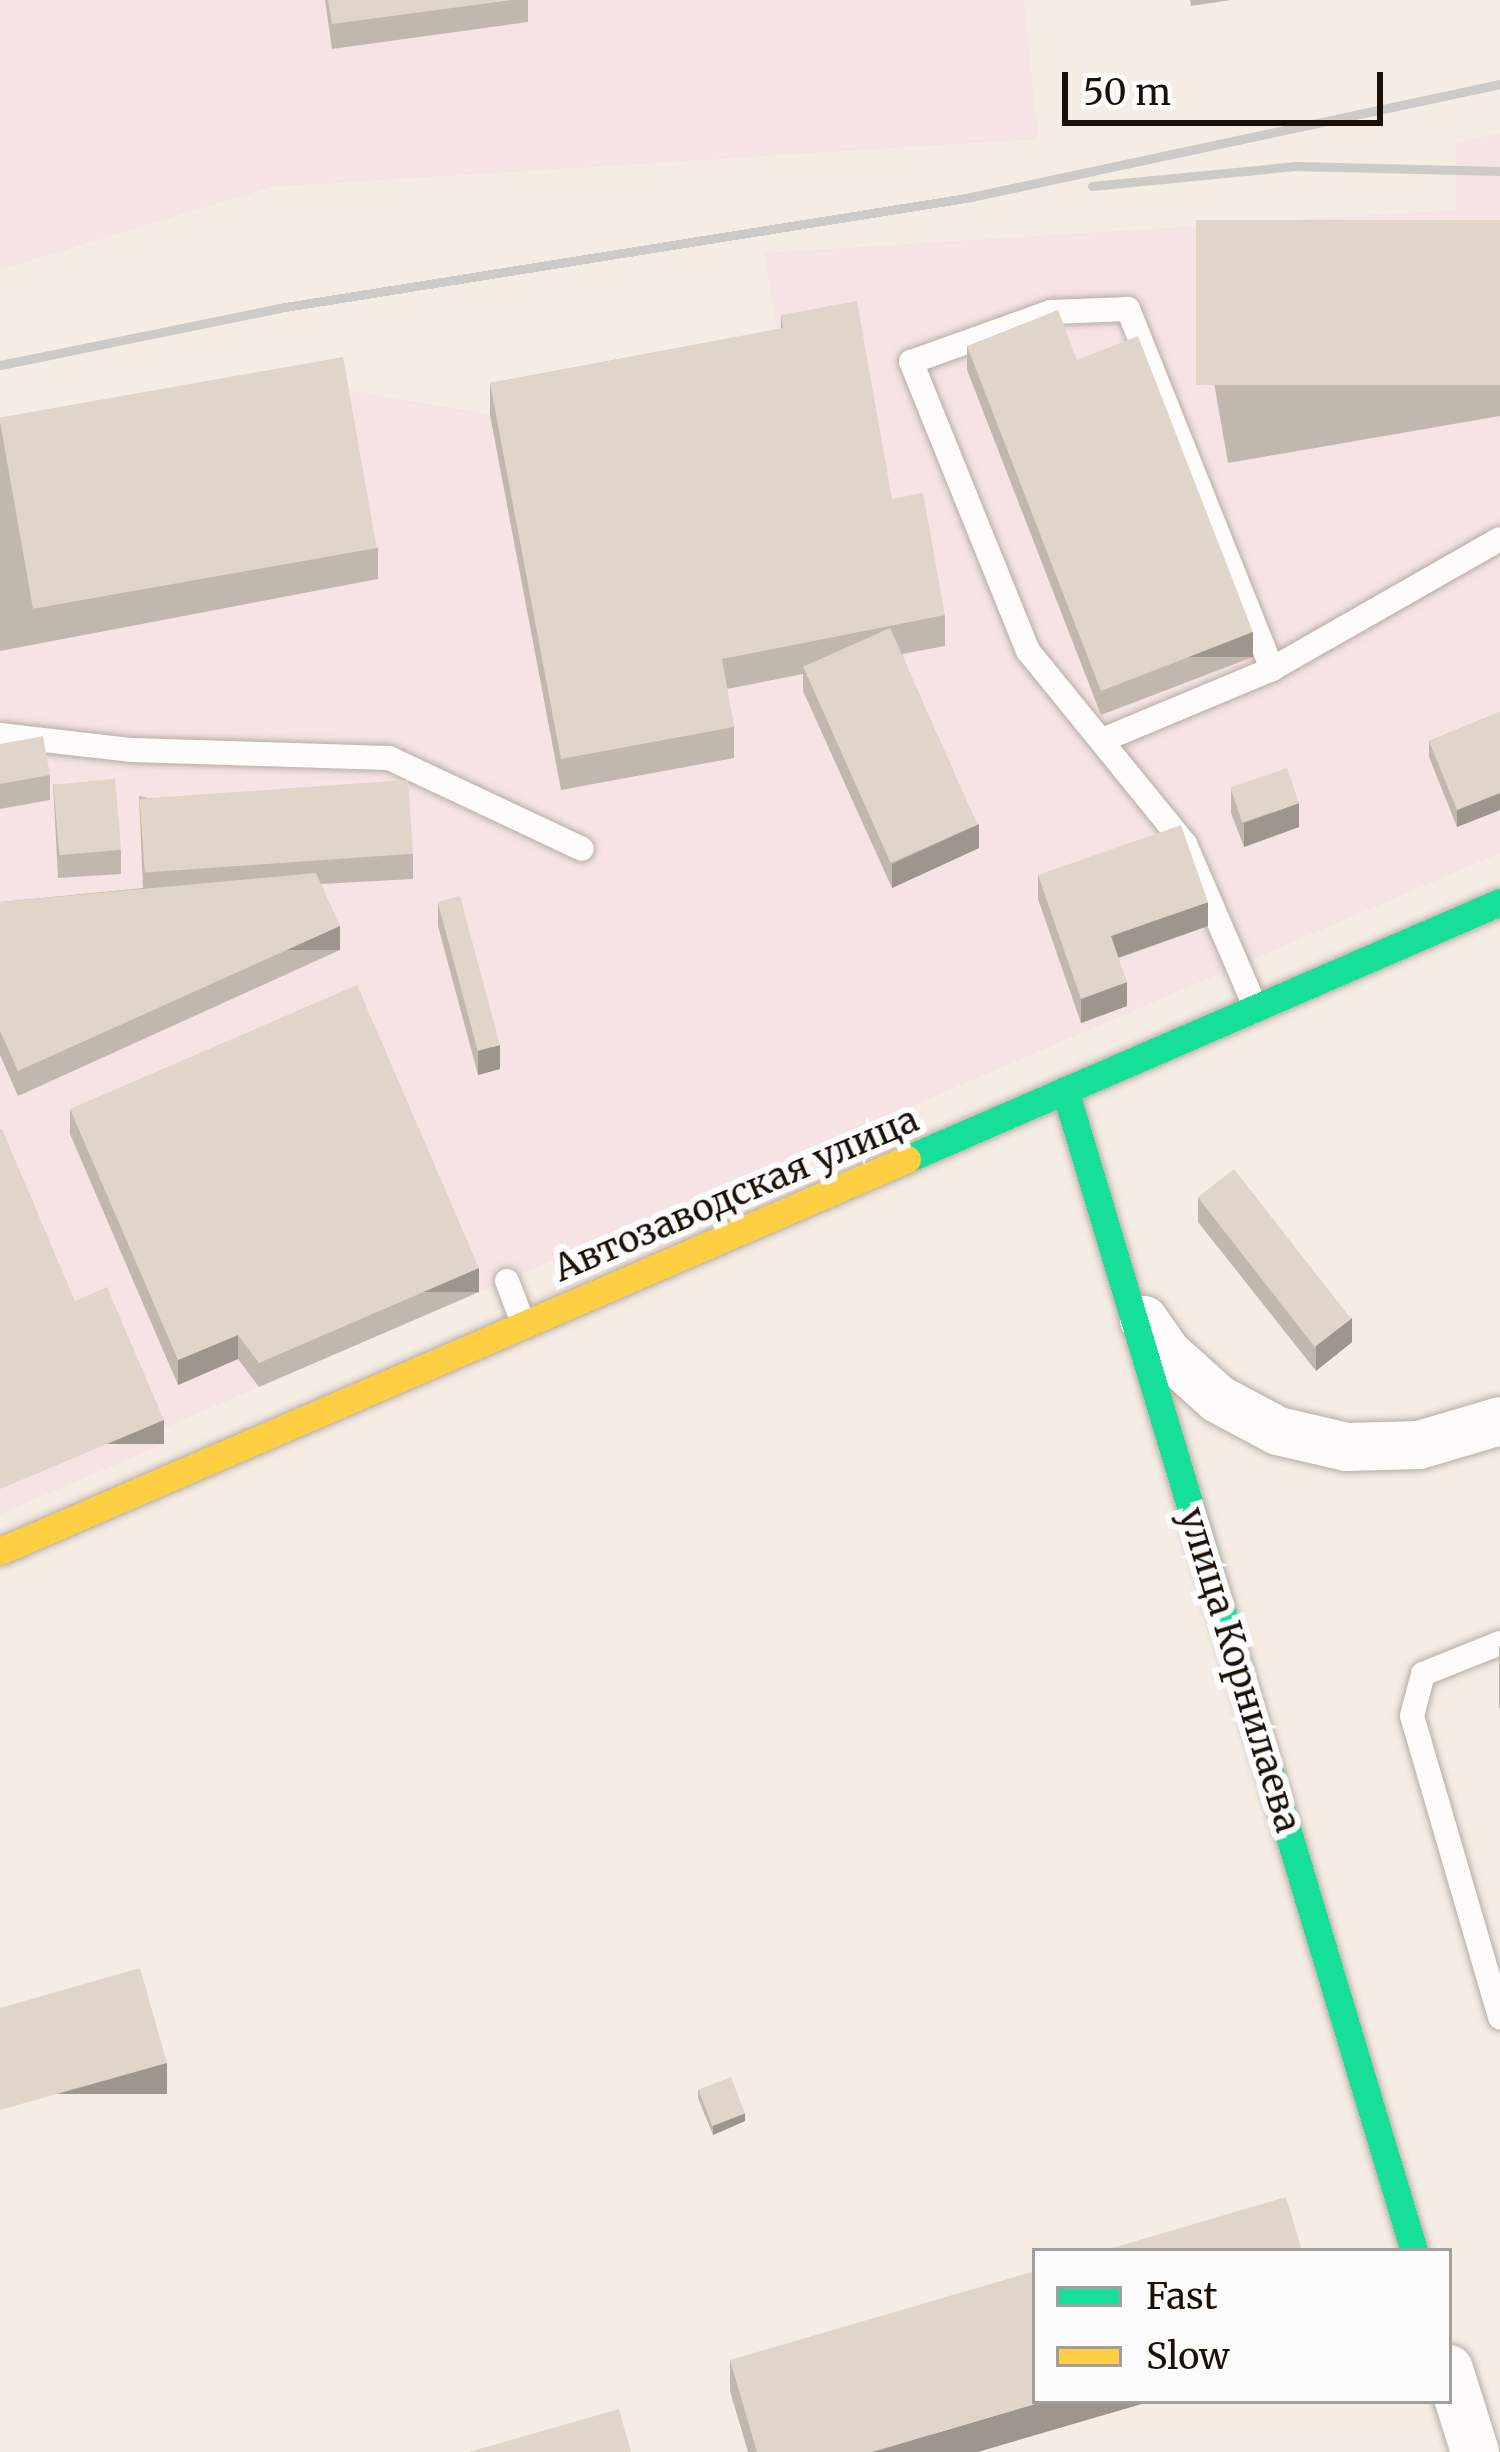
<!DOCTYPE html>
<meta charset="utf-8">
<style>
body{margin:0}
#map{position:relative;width:1500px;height:2452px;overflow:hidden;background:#f5ece3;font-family:Merriweather,serif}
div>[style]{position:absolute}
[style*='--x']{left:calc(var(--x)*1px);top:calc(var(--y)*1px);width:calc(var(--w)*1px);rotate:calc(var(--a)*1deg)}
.industrial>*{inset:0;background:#f6e4e5}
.roads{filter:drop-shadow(0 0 3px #b6ada4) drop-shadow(0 0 3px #b6ada4)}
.lane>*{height:24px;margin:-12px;padding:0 12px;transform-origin:12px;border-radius:12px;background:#fefcfb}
.street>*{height:48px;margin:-24px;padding:0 24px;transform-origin:24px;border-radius:24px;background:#fefcfb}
.fast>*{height:27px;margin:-13.5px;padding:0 13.5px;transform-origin:13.5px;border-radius:13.5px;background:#16e098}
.slow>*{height:27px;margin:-13.5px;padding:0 13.5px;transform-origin:13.5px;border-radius:13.5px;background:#ffcf43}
.rail>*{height:9px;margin:-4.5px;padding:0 4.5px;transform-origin:4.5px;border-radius:4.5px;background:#cdcac7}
.wall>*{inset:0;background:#c2b7ad;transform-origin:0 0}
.shaded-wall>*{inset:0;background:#9e958d;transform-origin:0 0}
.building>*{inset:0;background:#e1d5c9;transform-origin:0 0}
span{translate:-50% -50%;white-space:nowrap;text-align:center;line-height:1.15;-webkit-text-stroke:12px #fcfcfc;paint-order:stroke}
.street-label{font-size:36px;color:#1a1006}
.legend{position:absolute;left:1032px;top:2248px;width:420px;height:156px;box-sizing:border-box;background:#fcfcfc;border:3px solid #a29e9a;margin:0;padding:15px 21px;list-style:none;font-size:36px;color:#1a1006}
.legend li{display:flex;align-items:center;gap:24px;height:60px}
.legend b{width:60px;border:3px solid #a29e9a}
.scale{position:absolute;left:1062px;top:72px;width:321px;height:54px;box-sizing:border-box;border:6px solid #1a1006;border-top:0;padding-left:15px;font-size:36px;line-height:42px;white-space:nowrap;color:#1a1006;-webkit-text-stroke:9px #fcfcfc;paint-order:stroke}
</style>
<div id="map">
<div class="industrial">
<div style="clip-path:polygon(0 0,1024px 0,1038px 139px,271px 187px,0 270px)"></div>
<div style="clip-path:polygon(1500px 133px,1500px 853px,159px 1430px,164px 1444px,0 1514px,0 453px,343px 389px,491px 415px,783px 359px,764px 253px,1456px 210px,1456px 143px)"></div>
</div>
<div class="roads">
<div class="lane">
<div style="--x:0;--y:735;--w:133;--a:6.5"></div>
<div style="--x:132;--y:750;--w:257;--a:1.8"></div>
<div style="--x:389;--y:758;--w:213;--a:25.2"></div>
<div style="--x:1105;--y:739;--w:181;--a:-22.7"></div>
<div style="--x:1272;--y:669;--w:262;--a:-29.7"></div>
<div style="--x:1254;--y:1004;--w:174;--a:-113.3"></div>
<div style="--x:1185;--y:844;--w:249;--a:-129.1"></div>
<div style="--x:1028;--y:651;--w:312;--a:-112"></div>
<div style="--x:911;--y:362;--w:149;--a:-19.7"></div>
<div style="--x:1051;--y:312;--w:77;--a:-2.2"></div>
<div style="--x:1128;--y:309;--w:388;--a:68.2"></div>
<div style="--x:507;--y:1281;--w:45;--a:69.1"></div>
<div style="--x:1500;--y:1643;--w:83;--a:158.1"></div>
<div style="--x:1423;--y:1674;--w:43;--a:104.7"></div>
<div style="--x:1412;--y:1716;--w:314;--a:73.7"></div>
</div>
<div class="street">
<div style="--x:1144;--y:1320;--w:39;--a:55"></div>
<div style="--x:1166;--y:1352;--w:70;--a:42.1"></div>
<div style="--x:1218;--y:1399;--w:68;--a:28.1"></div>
<div style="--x:1278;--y:1431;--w:71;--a:13.1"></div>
<div style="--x:1347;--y:1447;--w:72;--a:-1.6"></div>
<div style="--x:1419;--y:1445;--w:84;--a:-16.5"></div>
<div style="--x:1449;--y:2369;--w:87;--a:72.6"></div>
</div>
<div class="fast">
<div style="--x:1065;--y:1090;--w:1212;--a:73.27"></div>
<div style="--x:907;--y:1159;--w:646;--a:-23.43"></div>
</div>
<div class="slow">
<div style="--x:0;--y:1551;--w:988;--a:-23.37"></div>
</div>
</div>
<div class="rail">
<div style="--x:1092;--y:186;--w:204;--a:-5.6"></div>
<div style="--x:1295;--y:166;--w:205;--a:1.4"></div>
<div style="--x:0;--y:365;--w:285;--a:-11.5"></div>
<div style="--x:279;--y:308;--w:696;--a:-9.1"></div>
<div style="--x:966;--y:198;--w:546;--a:-12.05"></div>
</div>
<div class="wall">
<div style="clip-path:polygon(325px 0,528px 0,528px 22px,332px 49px)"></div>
<div style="clip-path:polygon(1190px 0,1231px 0,1191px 6px)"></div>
<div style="clip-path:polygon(1500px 220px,1500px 416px,1228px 463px,1200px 302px,1200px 271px)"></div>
<div style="clip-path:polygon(781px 315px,892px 499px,945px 615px,945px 646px,902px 654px,979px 848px,892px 888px,803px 691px,803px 674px,727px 689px,734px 727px,734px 758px,561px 790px,490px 415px,490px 383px,781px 329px)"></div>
<div style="clip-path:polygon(967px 346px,1253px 657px,1101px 715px,967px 370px)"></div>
<div style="clip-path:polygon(0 422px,378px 548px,378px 579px,0 651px)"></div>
<div style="clip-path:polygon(1500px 712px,1500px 810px,1457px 827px,1429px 757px,1429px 741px)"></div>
<div style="clip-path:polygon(0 744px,50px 775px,50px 800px,0 809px)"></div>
<div style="clip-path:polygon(53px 783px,121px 850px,121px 874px,58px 878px)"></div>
<div style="clip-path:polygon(1231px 789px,1299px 827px,1244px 847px,1231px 813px)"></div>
<div style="clip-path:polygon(139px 796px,413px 854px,413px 879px,321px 884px,340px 950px,18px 1096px,0 1055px,0 902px,143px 888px)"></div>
<div style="clip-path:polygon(1038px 875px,1208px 926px,1119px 958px,1127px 1006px,1081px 1023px,1038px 899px)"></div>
<div style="clip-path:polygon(438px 902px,500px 1069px,478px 1075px,438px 926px)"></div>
<div style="clip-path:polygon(70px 1109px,479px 1292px,259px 1387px,238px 1359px,178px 1385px,70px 1134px)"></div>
<div style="clip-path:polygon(1198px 1197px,1352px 1342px,1316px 1371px,1198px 1222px)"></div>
<div style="left:1499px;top:1646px;width:1px;height:62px"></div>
<div style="clip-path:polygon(698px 2090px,745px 2121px,713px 2135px,698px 2098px)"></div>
<div style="clip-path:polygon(730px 2360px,978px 2452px,748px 2452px,730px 2391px)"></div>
</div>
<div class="shaded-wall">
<div style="left:1253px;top:632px;width:25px;height:163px;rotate:90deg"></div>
<div style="clip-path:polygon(1500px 793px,1500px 810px,1457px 827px,1457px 810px)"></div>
<div style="clip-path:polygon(1299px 803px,1299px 827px,1244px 847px,1244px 823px)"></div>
<div style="clip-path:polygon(979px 824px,979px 848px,892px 888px,892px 864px)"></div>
<div style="clip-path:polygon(1208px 902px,1208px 926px,1111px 960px,1111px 936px)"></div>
<div style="left:340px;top:926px;width:24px;height:353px;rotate:90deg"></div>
<div style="clip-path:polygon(1127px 982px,1127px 1006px,1081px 1023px,1081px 999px)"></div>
<div style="clip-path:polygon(500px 1045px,500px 1069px,478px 1075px,478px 1051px)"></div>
<div style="left:479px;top:1268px;width:24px;height:240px;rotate:90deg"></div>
<div style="clip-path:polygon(1352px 1318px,1352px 1342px,1316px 1371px,1316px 1346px)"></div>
<div style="clip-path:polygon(238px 1335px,238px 1359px,178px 1385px,178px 1360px)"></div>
<div style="left:164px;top:1420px;width:24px;height:178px;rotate:90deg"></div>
<div style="left:167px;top:2063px;width:31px;height:173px;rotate:90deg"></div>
<div style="clip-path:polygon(745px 2113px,745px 2121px,713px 2135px,713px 2126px)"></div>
<div style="clip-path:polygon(1045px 2401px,1152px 2401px,978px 2452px,872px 2452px)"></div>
</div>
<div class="building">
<div style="clip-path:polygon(328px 0,511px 0,332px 24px)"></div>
<div style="left:1500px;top:220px;width:165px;height:304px;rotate:90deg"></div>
<div style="clip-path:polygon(857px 301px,892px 499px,923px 493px,945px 615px,722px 659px,734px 727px,561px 759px,490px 383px,783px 328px,781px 315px)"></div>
<div style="clip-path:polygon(1058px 310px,1077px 360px,1138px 336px,1253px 632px,1101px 691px,967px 346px)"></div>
<div style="left:343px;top:357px;width:194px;height:349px;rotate:80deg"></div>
<div style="left:890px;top:628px;width:215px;height:95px;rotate:66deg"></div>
<div style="clip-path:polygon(1500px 712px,1500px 793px,1457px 810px,1429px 741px)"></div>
<div style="clip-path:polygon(43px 736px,50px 775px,0 784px,0 744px)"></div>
<div style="left:1287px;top:768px;width:37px;height:60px;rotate:71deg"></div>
<div style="left:115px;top:779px;width:71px;height:62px;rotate:85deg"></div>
<div style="left:408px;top:780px;width:74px;height:269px;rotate:86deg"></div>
<div style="clip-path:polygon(1181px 825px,1208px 902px,1111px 936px,1127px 982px,1081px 999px,1038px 875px)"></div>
<div style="clip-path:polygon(316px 873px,340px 926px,18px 1071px,0 1031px,0 902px)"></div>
<div style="left:460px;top:896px;width:154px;height:23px;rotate:75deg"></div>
<div style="clip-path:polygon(357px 985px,479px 1268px,259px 1363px,238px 1335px,178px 1360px,70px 1109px)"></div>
<div style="clip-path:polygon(0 1129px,2px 1129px,75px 1301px,107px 1287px,164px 1420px,0 1489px)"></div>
<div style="left:1234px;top:1169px;width:190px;height:46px;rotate:52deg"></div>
<div style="clip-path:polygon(140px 1968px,167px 2063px,0 2110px,0 2008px)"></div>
<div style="left:731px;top:2077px;width:39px;height:35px;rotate:69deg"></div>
<div style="clip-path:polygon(1286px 2197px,1302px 2251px,1102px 2251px)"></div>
<div style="clip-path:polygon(1035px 2271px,1035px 2401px,1045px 2401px,872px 2452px,757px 2452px,730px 2360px)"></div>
<div style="clip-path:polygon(619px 2409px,631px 2452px,469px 2452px)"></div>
</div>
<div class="street-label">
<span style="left:736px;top:1194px;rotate:-23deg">Автозаводская улица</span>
<span style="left:1240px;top:1670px;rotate:73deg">улица Корнилаева</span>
</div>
<ul class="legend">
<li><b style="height:15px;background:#16e098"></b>Fast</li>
<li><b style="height:15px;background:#ffcf43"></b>Slow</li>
</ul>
<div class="scale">50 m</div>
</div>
